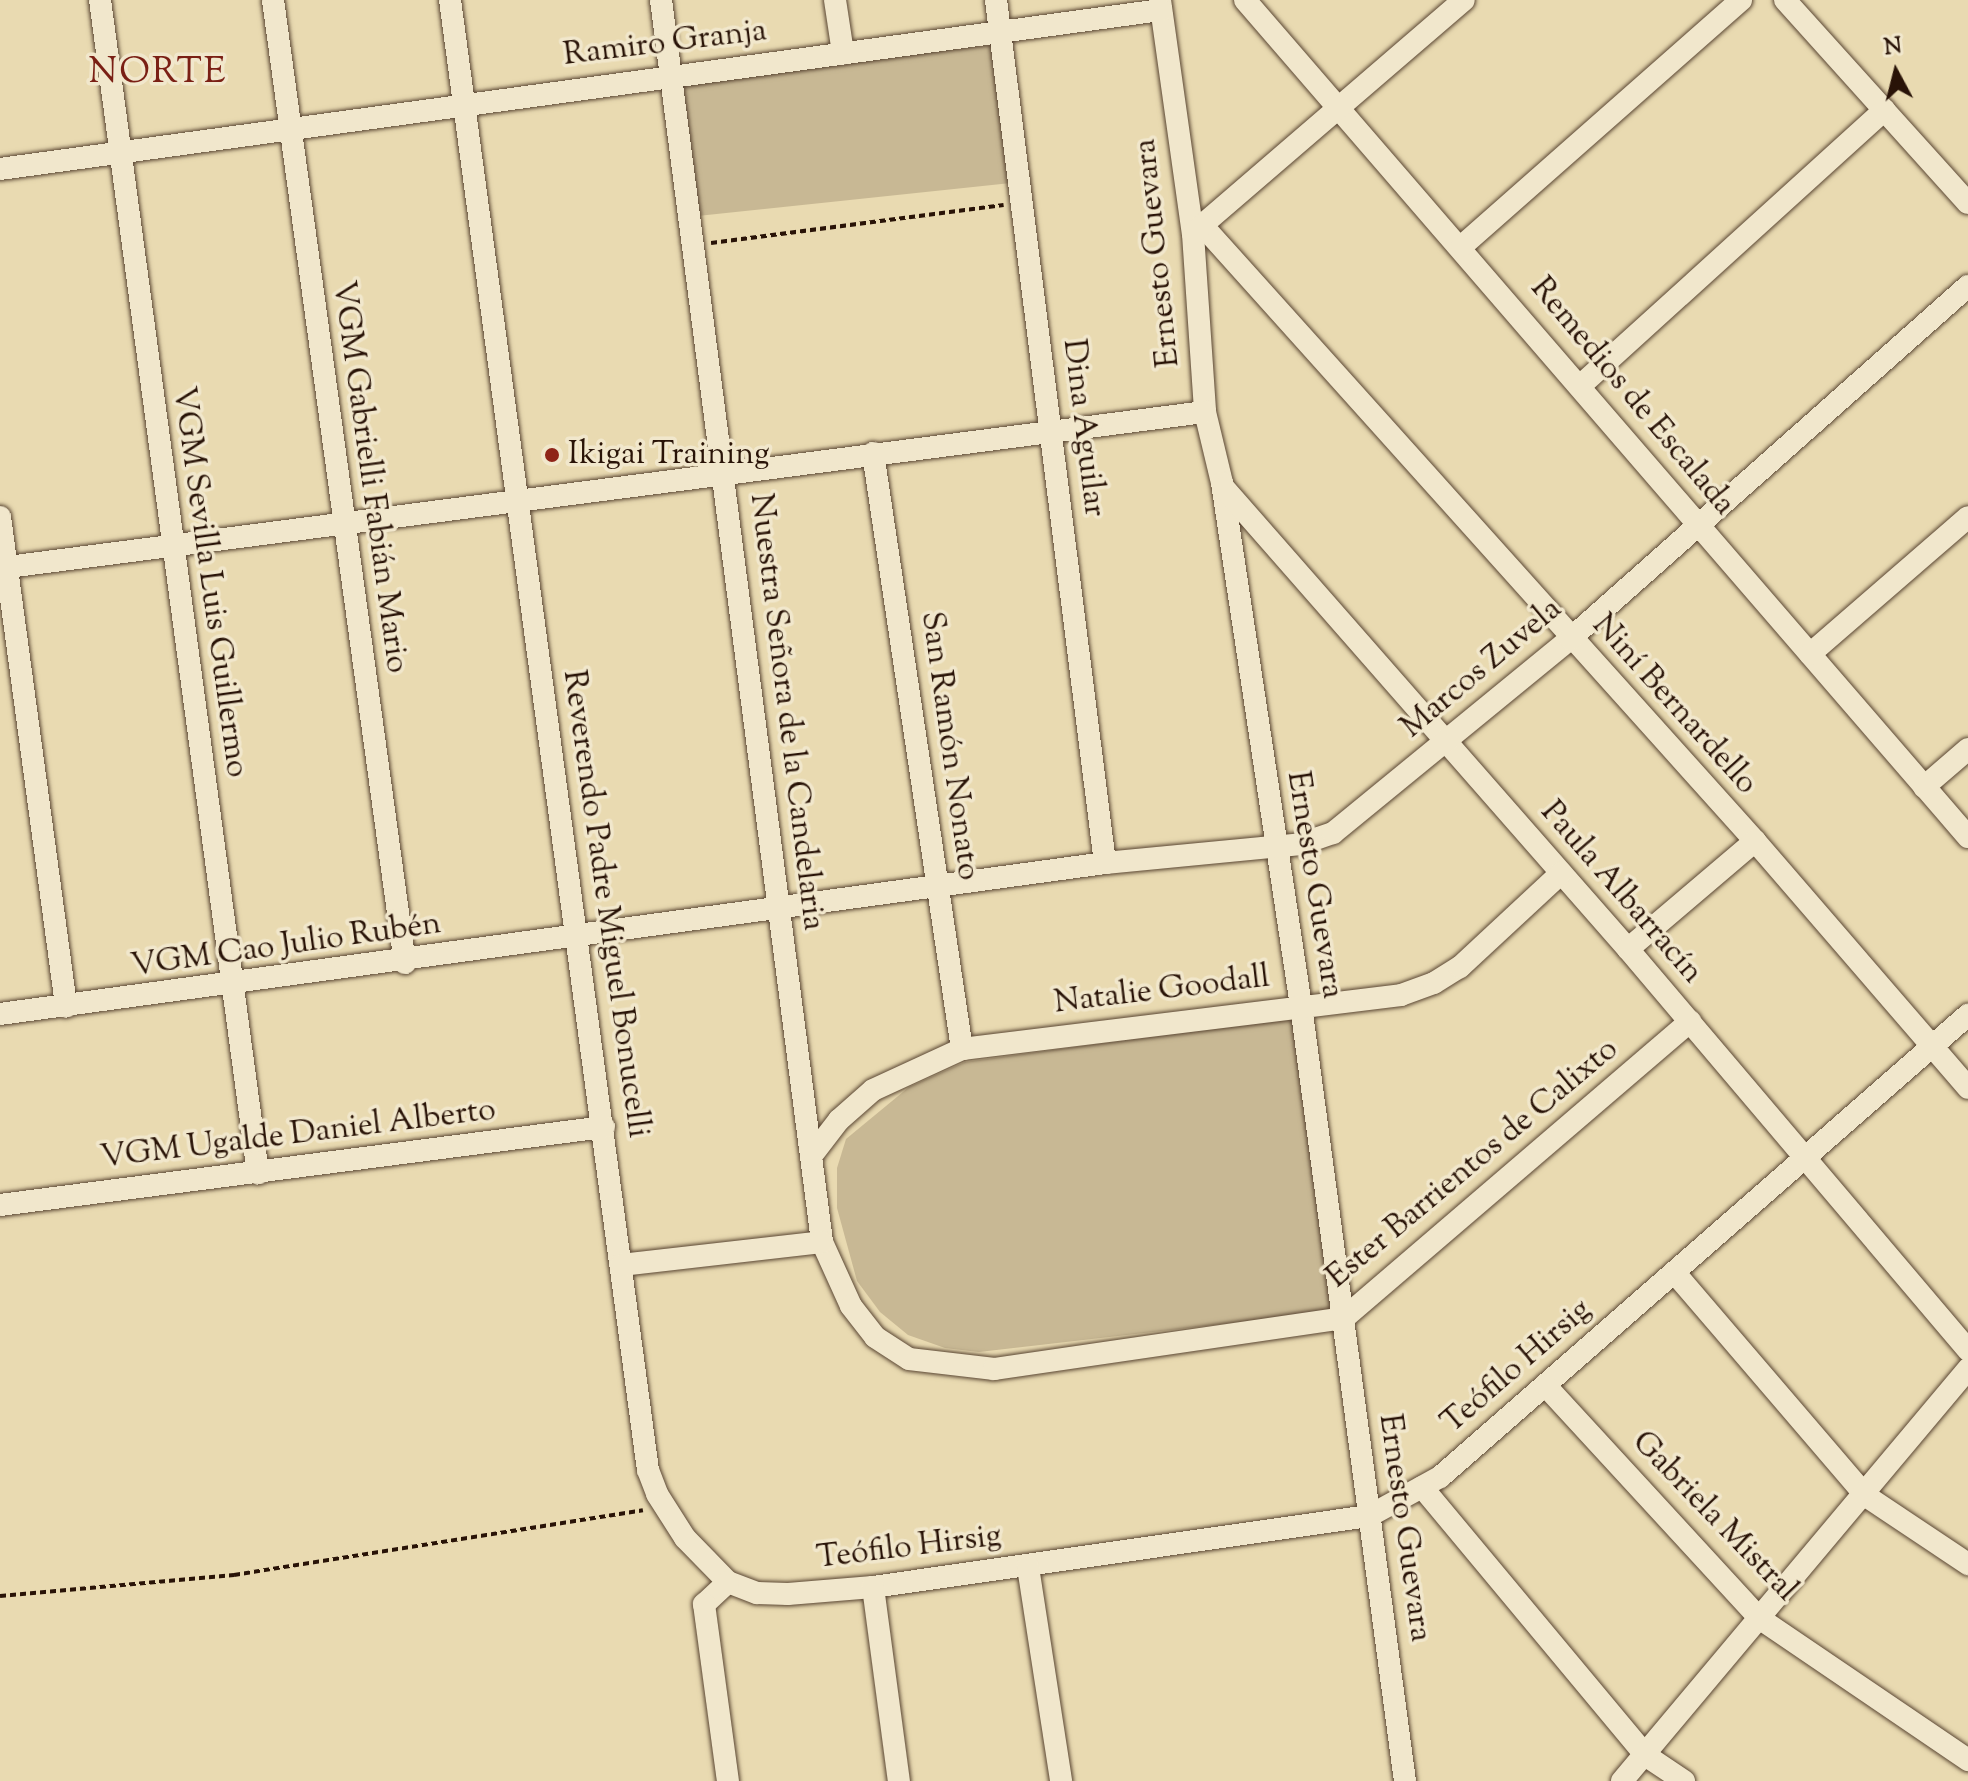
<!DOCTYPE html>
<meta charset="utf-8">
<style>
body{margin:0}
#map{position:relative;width:1968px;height:1781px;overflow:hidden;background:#e9dab1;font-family:"Sorts Mill Goudy",serif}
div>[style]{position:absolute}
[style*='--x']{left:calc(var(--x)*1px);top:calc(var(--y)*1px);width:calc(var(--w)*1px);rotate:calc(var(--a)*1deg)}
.green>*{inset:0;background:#c8b894;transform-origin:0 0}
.path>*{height:4px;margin-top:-2px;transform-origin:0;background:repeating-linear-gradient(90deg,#291307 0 6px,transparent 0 10px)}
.roads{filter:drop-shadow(0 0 2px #594532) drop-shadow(0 0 2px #594532)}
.street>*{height:22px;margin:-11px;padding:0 11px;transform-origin:11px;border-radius:11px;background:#f1e7cc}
.dots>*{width:22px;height:22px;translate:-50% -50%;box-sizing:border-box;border:4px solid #f1e7cc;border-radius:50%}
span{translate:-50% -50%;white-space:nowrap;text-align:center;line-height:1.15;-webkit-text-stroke:7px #f1e7cc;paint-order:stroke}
.street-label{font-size:32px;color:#291307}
.poi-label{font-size:32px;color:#291307}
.left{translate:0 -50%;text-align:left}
.quarter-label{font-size:36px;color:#7a1f14;letter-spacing:2px}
.north{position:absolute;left:1856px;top:32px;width:80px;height:80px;-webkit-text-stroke:6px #f1e7cc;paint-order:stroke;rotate:353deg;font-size:22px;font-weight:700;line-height:32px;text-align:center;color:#291307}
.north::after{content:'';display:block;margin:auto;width:28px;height:36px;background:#291307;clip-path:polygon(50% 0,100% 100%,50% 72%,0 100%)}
</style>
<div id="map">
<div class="green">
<div style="left:994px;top:45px;width:139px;height:315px;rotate:84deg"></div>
<div style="clip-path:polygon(1297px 1017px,1335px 1311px,979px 1352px,945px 1348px,908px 1335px,880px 1312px,857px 1281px,837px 1208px,837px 1168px,846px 1139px,909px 1087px,965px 1062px)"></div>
</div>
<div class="path">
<div style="--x:711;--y:243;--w:295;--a:-7.4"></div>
<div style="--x:0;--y:1596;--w:235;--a:-5.1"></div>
<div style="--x:234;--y:1575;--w:414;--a:-9"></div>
</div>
<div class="roads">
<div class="street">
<div style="--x:100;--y:0;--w:1184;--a:82.33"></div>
<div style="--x:273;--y:0;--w:972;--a:82.2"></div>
<div style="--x:450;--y:0;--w:1483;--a:82.33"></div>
<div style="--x:648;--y:1470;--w:26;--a:69"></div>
<div style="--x:657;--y:1494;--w:52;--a:57.5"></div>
<div style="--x:685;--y:1538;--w:62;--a:45.7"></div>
<div style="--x:728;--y:1582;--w:31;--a:21"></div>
<div style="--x:757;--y:1593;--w:31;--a:2"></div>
<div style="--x:788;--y:1594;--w:85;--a:-4.7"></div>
<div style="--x:873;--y:1587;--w:501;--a:-8.15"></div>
<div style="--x:1369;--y:1516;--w:81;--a:-28.8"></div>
<div style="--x:1440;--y:1477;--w:702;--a:-41.19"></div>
<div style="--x:661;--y:0;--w:1252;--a:82.61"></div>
<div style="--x:822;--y:1242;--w:70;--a:65.6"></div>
<div style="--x:851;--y:1306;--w:39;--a:52"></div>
<div style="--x:875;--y:1337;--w:40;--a:32.9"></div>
<div style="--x:909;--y:1359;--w:86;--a:6.7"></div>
<div style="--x:994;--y:1369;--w:354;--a:-8.3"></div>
<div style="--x:1344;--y:1318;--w:456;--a:-40.6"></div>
<div style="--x:835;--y:0;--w:54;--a:81.4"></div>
<div style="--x:996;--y:0;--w:870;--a:82.8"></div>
<div style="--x:1160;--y:0;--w:236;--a:82"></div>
<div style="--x:1193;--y:234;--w:178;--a:86.1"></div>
<div style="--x:1205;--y:412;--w:73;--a:76.5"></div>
<div style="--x:1222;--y:483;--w:529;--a:81.41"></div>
<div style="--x:1301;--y:1006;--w:782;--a:82.36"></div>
<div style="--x:1245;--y:0;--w:1106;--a:49.18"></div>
<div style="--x:1785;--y:0;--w:273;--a:48"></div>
<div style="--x:0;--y:169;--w:1172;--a:-7.8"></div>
<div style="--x:1202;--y:225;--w:828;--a:48.08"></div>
<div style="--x:1755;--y:841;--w:326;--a:49.2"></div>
<div style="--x:1193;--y:233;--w:357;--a:-40.7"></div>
<div style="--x:1462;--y:246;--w:372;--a:-41.4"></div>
<div style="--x:1580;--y:386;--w:411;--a:-42.2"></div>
<div style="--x:873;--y:453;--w:603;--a:81.51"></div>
<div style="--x:1224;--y:488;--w:613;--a:48.77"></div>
<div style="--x:1628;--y:949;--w:526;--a:49.71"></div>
<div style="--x:0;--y:517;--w:494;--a:82.3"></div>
<div style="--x:0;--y:568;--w:1215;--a:-7.38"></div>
<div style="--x:1810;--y:654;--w:209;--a:-40.9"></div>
<div style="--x:1924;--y:787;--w:58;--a:-40.8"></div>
<div style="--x:1628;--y:949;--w:167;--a:-40.4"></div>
<div style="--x:0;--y:1014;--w:1115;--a:-7.78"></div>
<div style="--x:1105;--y:863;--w:197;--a:-5.5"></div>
<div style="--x:1301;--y:844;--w:34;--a:-19"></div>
<div style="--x:1333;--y:833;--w:306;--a:-39.3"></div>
<div style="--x:1570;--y:639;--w:532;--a:-41.57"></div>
<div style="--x:812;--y:1155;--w:44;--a:-52.4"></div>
<div style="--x:839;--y:1120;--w:45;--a:-41.4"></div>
<div style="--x:873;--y:1090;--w:98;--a:-24.7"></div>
<div style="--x:962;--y:1049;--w:442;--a:-7"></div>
<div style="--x:1401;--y:995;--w:35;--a:-20"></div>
<div style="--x:1434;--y:983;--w:31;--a:-32"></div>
<div style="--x:1460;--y:967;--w:138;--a:-42.9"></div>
<div style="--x:0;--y:1205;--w:609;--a:-7.36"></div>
<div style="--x:621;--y:1265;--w:202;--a:-6.5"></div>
<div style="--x:1674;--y:1272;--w:295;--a:49.4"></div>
<div style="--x:1866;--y:1496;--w:123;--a:33.7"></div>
<div style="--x:1545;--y:1385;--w:316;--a:47.4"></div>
<div style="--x:1759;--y:1618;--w:253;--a:34.2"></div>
<div style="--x:1422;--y:1487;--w:349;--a:50.2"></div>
<div style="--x:1645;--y:1755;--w:47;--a:33.7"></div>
<div style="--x:1028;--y:1567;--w:217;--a:81.2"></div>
<div style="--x:728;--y:1582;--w:33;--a:137"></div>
<div style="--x:704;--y:1604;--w:179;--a:82.3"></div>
<div style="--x:873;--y:1587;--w:196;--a:82.4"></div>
<div style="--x:1622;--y:1781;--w:538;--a:-49.98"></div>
</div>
</div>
<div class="dots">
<div style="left:552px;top:455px;background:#8f2418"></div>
</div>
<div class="street-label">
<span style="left:665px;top:44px;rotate:-7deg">Ramiro Granja</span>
<span style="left:1158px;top:253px;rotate:-96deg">Ernesto Guevara</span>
<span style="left:1632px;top:397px;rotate:50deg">Remedios de Escalada</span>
<span style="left:1083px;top:428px;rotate:83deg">Dina Aguilar</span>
<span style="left:369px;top:477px;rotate:82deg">VGM Gabrielli Fabián Mario</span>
<span style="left:209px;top:582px;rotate:82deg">VGM Sevilla Luis Guillermo</span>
<span style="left:1482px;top:669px;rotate:-40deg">Marcos Zuvela</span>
<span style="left:1674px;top:705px;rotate:48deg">Niní Bernardello</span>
<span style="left:786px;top:712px;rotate:83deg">Nuestra Señora de la Candelaria</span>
<span style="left:949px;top:746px;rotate:82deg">San Ramón Nonato</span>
<span style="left:1314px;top:885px;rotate:81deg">Ernesto Guevara</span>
<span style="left:1621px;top:893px;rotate:49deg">Paula Albarracín</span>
<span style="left:605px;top:904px;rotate:82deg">Reverendo Padre Miguel Bonucelli</span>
<span style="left:286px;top:946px;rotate:-8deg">VGM Cao Julio Rubén</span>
<span style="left:1162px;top:991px;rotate:-7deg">Natalie Goodall</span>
<span style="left:298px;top:1135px;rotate:-7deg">VGM Ugalde Daniel Alberto</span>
<span style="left:1473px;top:1164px;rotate:-40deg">Ester Barrientos de Calixto</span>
<span style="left:1517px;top:1367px;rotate:-41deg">Teófilo Hirsig</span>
<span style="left:1714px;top:1517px;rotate:46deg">Gabriela Mistral</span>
<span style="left:1404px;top:1528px;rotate:82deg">Ernesto Guevara</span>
<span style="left:909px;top:1548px;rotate:-7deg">Teófilo Hirsig</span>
</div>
<div class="poi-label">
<span class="left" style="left:568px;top:455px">Ikigai Training</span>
</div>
<div class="quarter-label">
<span style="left:158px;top:74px">NORTE</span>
</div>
<div class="north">N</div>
</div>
